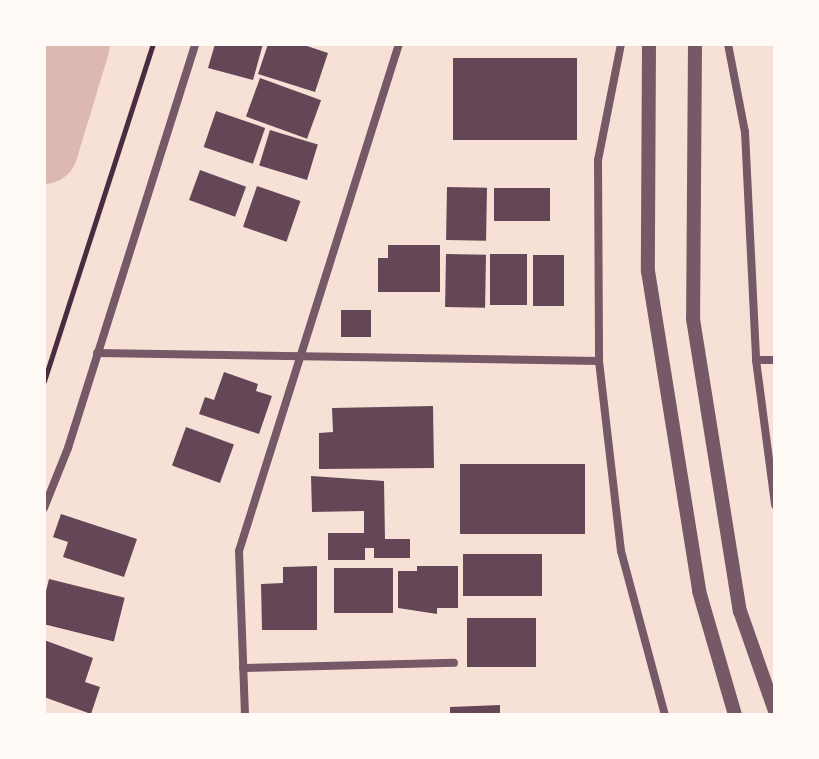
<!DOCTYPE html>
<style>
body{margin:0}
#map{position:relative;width:819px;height:759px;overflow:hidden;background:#f7e1d7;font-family:"Fira Sans Condensed",sans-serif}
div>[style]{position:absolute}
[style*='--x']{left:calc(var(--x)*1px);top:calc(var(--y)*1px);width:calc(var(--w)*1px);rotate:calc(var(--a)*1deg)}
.river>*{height:68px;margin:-34px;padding:0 34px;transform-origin:34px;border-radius:34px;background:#dcb8b0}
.building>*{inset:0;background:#644757;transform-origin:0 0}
.path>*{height:5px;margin:-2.5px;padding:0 2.5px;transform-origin:2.5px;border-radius:2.5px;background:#4a2c40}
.minor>*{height:8px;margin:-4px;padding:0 4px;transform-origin:4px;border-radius:4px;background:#755966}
.tertiary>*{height:14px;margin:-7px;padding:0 7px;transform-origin:7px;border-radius:7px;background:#755966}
span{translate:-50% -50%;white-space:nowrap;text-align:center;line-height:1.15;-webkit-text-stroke:7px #fffaf5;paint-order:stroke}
.frame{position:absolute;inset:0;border:46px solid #fffaf5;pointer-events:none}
</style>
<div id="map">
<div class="river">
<div style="--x:44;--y:150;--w:111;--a:-73.2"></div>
</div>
<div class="building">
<div style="clip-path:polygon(215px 44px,263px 44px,253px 80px,208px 68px)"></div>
<div style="clip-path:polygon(268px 44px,301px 44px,328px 53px,315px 92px,258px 74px)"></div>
<div style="left:453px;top:58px;width:124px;height:82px"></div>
<div style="left:260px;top:78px;width:65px;height:41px;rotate:20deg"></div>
<div style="left:216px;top:111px;width:52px;height:38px;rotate:19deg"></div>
<div style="left:270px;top:130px;width:50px;height:37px;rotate:17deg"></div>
<div style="left:200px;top:170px;width:49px;height:32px;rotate:20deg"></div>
<div style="left:257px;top:186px;width:46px;height:43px;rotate:19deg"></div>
<div style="left:447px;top:187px;width:40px;height:53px;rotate:1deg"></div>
<div style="left:494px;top:188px;width:56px;height:33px"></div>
<div style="clip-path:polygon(388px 245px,440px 245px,440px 292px,378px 292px,378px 258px,388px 258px)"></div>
<div style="left:446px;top:254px;width:40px;height:53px;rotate:1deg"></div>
<div style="left:490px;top:254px;width:37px;height:51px"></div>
<div style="left:533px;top:255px;width:31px;height:51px"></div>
<div style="left:341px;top:310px;width:30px;height:27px"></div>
<div style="clip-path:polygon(224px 372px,258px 384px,256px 391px,272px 396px,259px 434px,199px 414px,205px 397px,214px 400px)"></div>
<div style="clip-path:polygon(433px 406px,434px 468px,319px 469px,319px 433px,333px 432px,332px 408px)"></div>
<div style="left:186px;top:427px;width:51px;height:41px;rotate:20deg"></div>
<div style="left:460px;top:464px;width:125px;height:70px"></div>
<div style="clip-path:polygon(311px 476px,384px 481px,385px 539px,410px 539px,410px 558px,374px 558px,374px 548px,365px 548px,365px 560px,328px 560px,328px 533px,364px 533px,364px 511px,312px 512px)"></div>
<div style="clip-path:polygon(61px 514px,137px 539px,124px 577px,63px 557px,68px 542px,53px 537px)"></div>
<div style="left:463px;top:554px;width:79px;height:42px"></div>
<div style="clip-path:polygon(317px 566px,317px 630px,262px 630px,261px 584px,283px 583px,283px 567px)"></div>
<div style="clip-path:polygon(417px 566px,458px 566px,458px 608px,437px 608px,437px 614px,398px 608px,398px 571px,417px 571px)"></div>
<div style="left:334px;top:568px;width:59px;height:45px"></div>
<div style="left:49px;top:579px;width:78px;height:45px;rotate:14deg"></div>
<div style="left:467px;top:618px;width:69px;height:49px"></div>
<div style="clip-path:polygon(44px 640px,93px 658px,85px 682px,100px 687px,91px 714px,44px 697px)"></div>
<div style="clip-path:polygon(500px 705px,500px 715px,450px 715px,450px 707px)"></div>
</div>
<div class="path">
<div style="--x:44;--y:381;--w:354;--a:-72.1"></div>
</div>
<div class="minor">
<div style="--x:621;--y:44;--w:118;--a:101.2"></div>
<div style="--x:598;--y:160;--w:201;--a:89.7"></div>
<div style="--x:599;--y:361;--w:191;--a:83.4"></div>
<div style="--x:621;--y:551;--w:170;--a:75"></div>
<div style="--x:728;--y:44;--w:90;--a:79.1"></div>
<div style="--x:745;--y:132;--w:228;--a:87.2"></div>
<div style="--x:756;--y:360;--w:146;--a:82.5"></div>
<div style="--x:97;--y:353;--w:502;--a:0.91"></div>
<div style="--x:756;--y:360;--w:19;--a:0"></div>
<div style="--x:44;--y:508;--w:65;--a:-68.2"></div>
<div style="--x:68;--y:448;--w:423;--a:-72.5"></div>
<div style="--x:243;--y:668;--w:211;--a:-1.4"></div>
<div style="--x:245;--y:715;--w:164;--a:-92.1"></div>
<div style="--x:239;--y:551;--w:532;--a:-72.49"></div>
</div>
<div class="tertiary">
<div style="--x:649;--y:44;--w:227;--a:90.3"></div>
<div style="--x:648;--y:271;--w:324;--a:80.9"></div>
<div style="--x:699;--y:591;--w:129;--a:73.8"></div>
<div style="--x:695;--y:44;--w:275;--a:90.4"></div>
<div style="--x:693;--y:319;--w:296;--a:80.9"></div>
<div style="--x:740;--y:611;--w:106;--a:70.7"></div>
</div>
<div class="frame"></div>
</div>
